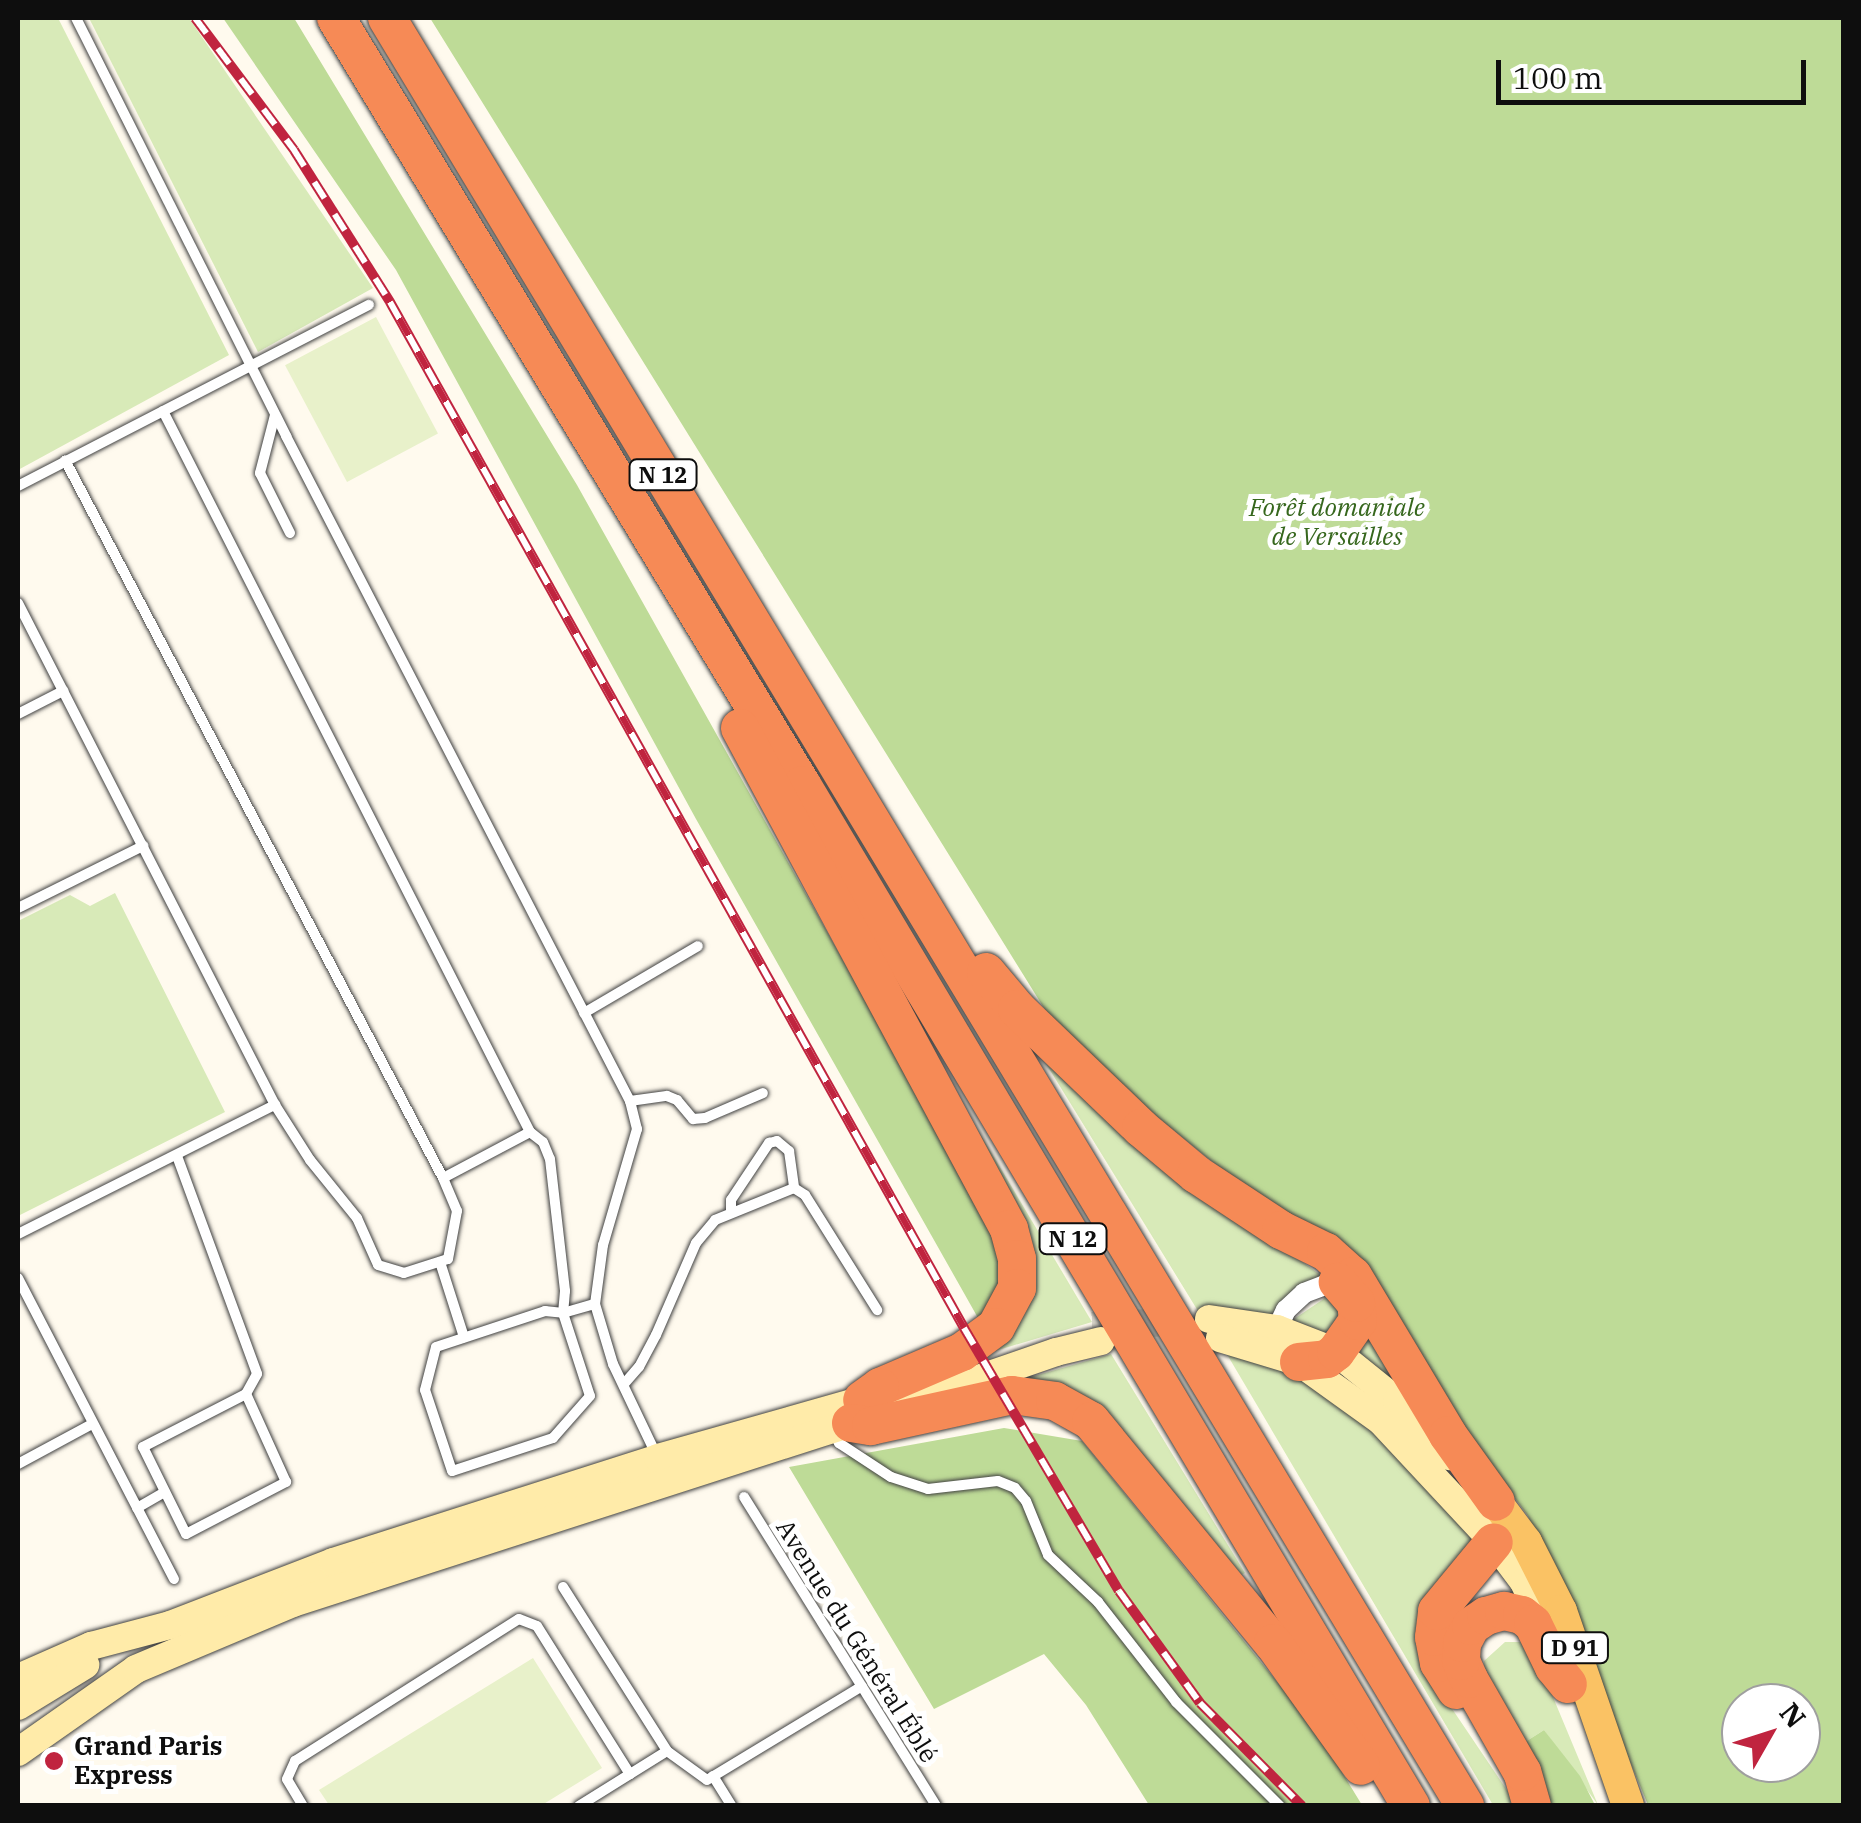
<!DOCTYPE html>
<meta charset="utf-8">
<style>
body{margin:0}
#map{position:relative;width:1861px;height:1823px;overflow:hidden;background:#fffaee;font-family:"IBM Plex Serif",serif}
div>[style]{position:absolute}
[style*='--x']{left:calc(var(--x)*1px);top:calc(var(--y)*1px);width:calc(var(--w)*1px);rotate:calc(var(--a)*1deg)}
.green>*{inset:0;background:#d8eab8}
.forest>*{inset:0;background:#bedb97}
.pitch>*{inset:0;background:#e8f1ca;transform-origin:0 0}
.secondary-tunnel>*{height:28px;margin-top:-14px;transform-origin:0;background:repeating-linear-gradient(90deg,#dbd7cc 0 28px,transparent 0 42px)}
.roads{filter:drop-shadow(0 0 2px #414141) drop-shadow(0 0 2px #414141)}
.lane>*{height:10px;margin:-5px;padding:0 5px;transform-origin:5px;border-radius:5px;background:#fff}
.street>*{height:20px;margin:-10px;padding:0 10px;transform-origin:10px;border-radius:10px;background:#fff}
.secondary>*{height:28px;margin:-14px;padding:0 14px;transform-origin:14px;border-radius:14px;background:#ffeba9}
.primary>*{height:32px;margin:-16px;padding:0 16px;transform-origin:16px;border-radius:16px;background:#fac264}
.highway>*{height:38px;margin:-19px;padding:0 19px;transform-origin:19px;border-radius:19px;background:#f68a56}
.rail>*{height:10px;margin-top:-5px;transform-origin:0;background:repeating-linear-gradient(90deg,#fff 0 19px,#c0243f 0 38px);box-sizing:border-box;border-block:2px solid #c0243f}
.dots>*{width:28px;height:28px;translate:-50% -50%;box-sizing:border-box;border:5px solid #fff;border-radius:50%}
span{translate:-50% -50%;white-space:nowrap;text-align:center;line-height:1.15;-webkit-text-stroke:10px #fff;paint-order:stroke}
.shield-label span{padding:2px 8px;background:#fff;border:2px solid;border-radius:8px;-webkit-text-stroke-width:0}
.shield-label{font-size:22px;color:#0e0e0e;font-weight:700}
.park-label{font-size:25px;color:#36671d;font-style:italic}
.street-label{font-size:25px;color:#0e0e0e}
.poi-label{font-size:25px;color:#0e0e0e;font-weight:700}
.left{translate:0 -50%;text-align:left}
.frame{position:absolute;inset:0;border:20px solid #0e0e0e;pointer-events:none}
.north{position:absolute;left:1721px;top:1683px;width:100px;height:100px;box-sizing:border-box;background:#fff;border:2px solid #9f9f9f;border-radius:50%;rotate:51deg;font-size:28px;font-weight:700;line-height:40px;text-align:center;color:#0e0e0e}
.north::after{content:'';display:block;margin:auto;width:35px;height:45px;background:#c0243f;clip-path:polygon(50% 0,100% 100%,50% 72%,0 100%)}
.scale{position:absolute;left:1496px;top:60px;width:310px;height:45px;box-sizing:border-box;border:5px solid #0e0e0e;border-top:0;padding-left:12px;font-size:30px;line-height:35px;white-space:nowrap;color:#0e0e0e;-webkit-text-stroke:8px #fff;paint-order:stroke}
</style>
<div id="map">
<div class="green">
<div style="clip-path:polygon(18px 18px,58px 18px,229px 355px,18px 470px)"></div>
<div style="clip-path:polygon(89px 18px,189px 18px,373px 288px,258px 352px)"></div>
<div style="clip-path:polygon(115px 893px,225px 1112px,18px 1216px,18px 921px,70px 895px,90px 906px)"></div>
<div style="clip-path:polygon(1045px 1062px,1287px 1251px,1326px 1279px,1275px 1317px,1198px 1311px)"></div>
<div style="clip-path:polygon(954px 1090px,1092px 1322px,995px 1351px,991px 1344px)"></div>
<div style="clip-path:polygon(1325px 1298px,1345px 1303px,1334px 1346px,1291px 1321px)"></div>
<div style="clip-path:polygon(1371px 1328px,1435px 1425px,1355px 1357px)"></div>
<div style="clip-path:polygon(1225px 1351px,1268px 1363px,1339px 1396px,1488px 1545px,1434px 1682px,1517px 1805px,1493px 1805px)"></div>
<div style="clip-path:polygon(1111px 1354px,1245px 1573px,1231px 1581px,1114px 1435px,1013px 1382px)"></div>
<div style="clip-path:polygon(1505px 1642px,1521px 1642px,1535px 1654px,1598px 1805px,1544px 1730px,1522px 1744px,1484px 1677px,1484px 1661px)"></div>
</div>
<div class="forest">
<div style="clip-path:polygon(223px 18px,294px 18px,577px 485px,999px 1239px,1006px 1266px,982px 1325px,696px 819px,396px 270px)"></div>
<div style="clip-path:polygon(evenodd,430px 18px,1843px 18px,1843px 1805px,1648px 1805px,1528px 1516px,1447px 1407px,1347px 1252px,1215px 1164px,1065px 1042px,430px 18px,1741px 1703px,1801px 1703px,1801px 1763px,1741px 1763px,1741px 1703px)"></div>
<div style="clip-path:polygon(1004px 1428px,1082px 1441px,1316px 1730px,1362px 1805px,1149px 1805px,1086px 1705px,1044px 1654px,934px 1709px,789px 1467px)"></div>
<div style="clip-path:polygon(1544px 1730px,1580px 1776px,1595px 1805px,1552px 1805px,1522px 1744px)"></div>
</div>
<div class="pitch">
<div style="left:376px;top:317px;width:132px;height:103px;rotate:62deg"></div>
<div style="clip-path:polygon(533px 1658px,602px 1768px,542px 1805px,329px 1805px,319px 1790px)"></div>
</div>
<div class="secondary-tunnel">
<div style="--x:1092;--y:1326;--w:95;--a:-3"></div>
</div>
<div class="roads">
<div class="lane">
<div style="--x:76;--y:18;--w:468;--a:63.3"></div>
<div style="--x:286;--y:436;--w:749;--a:62.65"></div>
<div style="--x:630;--y:1101;--w:29;--a:76"></div>
<div style="--x:637;--y:1129;--w:121;--a:106.3"></div>
<div style="--x:603;--y:1245;--w:60;--a:97.7"></div>
<div style="--x:595;--y:1304;--w:63;--a:73.3"></div>
<div style="--x:613;--y:1364;--w:100;--a:64.5"></div>
<div style="--x:163;--y:411;--w:809;--a:63.02"></div>
<div style="--x:530;--y:1132;--w:98;--a:152.1"></div>
<div style="--x:275;--y:415;--w:60;--a:104.5"></div>
<div style="--x:260;--y:473;--w:67;--a:63.4"></div>
<div style="--x:18;--y:486;--w:395;--a:-27.3"></div>
<div style="--x:18;--y:603;--w:564;--a:62.89"></div>
<div style="--x:275;--y:1105;--w:65;--a:57.5"></div>
<div style="--x:310;--y:1160;--w:75;--a:51"></div>
<div style="--x:357;--y:1218;--w:51;--a:65.9"></div>
<div style="--x:378;--y:1265;--w:27;--a:17"></div>
<div style="--x:404;--y:1273;--w:46;--a:-17.7"></div>
<div style="--x:448;--y:1259;--w:49;--a:-79.4"></div>
<div style="--x:457;--y:1211;--w:36;--a:-113"></div>
<div style="--x:443;--y:1178;--w:811;--a:-117.77"></div>
<div style="--x:18;--y:714;--w:51;--a:-27.1"></div>
<div style="--x:18;--y:908;--w:140;--a:-26.4"></div>
<div style="--x:584;--y:1013;--w:132;--a:-30.4"></div>
<div style="--x:630;--y:1101;--w:37;--a:-8"></div>
<div style="--x:667;--y:1096;--w:11;--a:22"></div>
<div style="--x:677;--y:1100;--w:25;--a:50"></div>
<div style="--x:693;--y:1119;--w:12;--a:-5"></div>
<div style="--x:705;--y:1118;--w:63;--a:-23.3"></div>
<div style="--x:530;--y:1132;--w:16;--a:38"></div>
<div style="--x:543;--y:1142;--w:18;--a:68"></div>
<div style="--x:550;--y:1159;--w:133;--a:83.5"></div>
<div style="--x:565;--y:1291;--w:22;--a:95"></div>
<div style="--x:563;--y:1313;--w:33;--a:-16"></div>
<div style="--x:177;--y:1156;--w:232;--a:69.8"></div>
<div style="--x:257;--y:1374;--w:23;--a:119"></div>
<div style="--x:246;--y:1394;--w:116;--a:152.8"></div>
<div style="--x:143;--y:1447;--w:97;--a:63.7"></div>
<div style="--x:186;--y:1534;--w:113;--a:-27.5"></div>
<div style="--x:286;--y:1482;--w:97;--a:-114.4"></div>
<div style="--x:731;--y:1211;--w:11;--a:-90"></div>
<div style="--x:731;--y:1200;--w:69;--a:-56.3"></div>
<div style="--x:769;--y:1143;--w:8;--a:-14"></div>
<div style="--x:777;--y:1141;--w:16;--a:40"></div>
<div style="--x:789;--y:1151;--w:37;--a:82"></div>
<div style="--x:18;--y:1234;--w:288;--a:-26.7"></div>
<div style="--x:440;--y:1262;--w:79;--a:72.3"></div>
<div style="--x:18;--y:1278;--w:339;--a:62.6"></div>
<div style="--x:545;--y:1311;--w:18;--a:6"></div>
<div style="--x:563;--y:1313;--w:87;--a:72"></div>
<div style="--x:590;--y:1396;--w:56;--a:131.4"></div>
<div style="--x:553;--y:1438;--w:106;--a:161.9"></div>
<div style="--x:452;--y:1471;--w:85;--a:-108.4"></div>
<div style="--x:425;--y:1390;--w:44;--a:-75.7"></div>
<div style="--x:436;--y:1347;--w:115;--a:-18.3"></div>
<div style="--x:624;--y:1384;--w:23;--a:-49"></div>
<div style="--x:639;--y:1367;--w:36;--a:-62"></div>
<div style="--x:656;--y:1335;--w:100;--a:-66.5"></div>
<div style="--x:696;--y:1243;--w:30;--a:-50"></div>
<div style="--x:715;--y:1220;--w:85;--a:-22.1"></div>
<div style="--x:794;--y:1188;--w:13;--a:32"></div>
<div style="--x:805;--y:1195;--w:136;--a:57.9"></div>
<div style="--x:832;--y:1430;--w:15;--a:62"></div>
<div style="--x:839;--y:1443;--w:62;--a:33.2"></div>
<div style="--x:891;--y:1477;--w:39;--a:18"></div>
<div style="--x:928;--y:1489;--w:70;--a:-6.5"></div>
<div style="--x:998;--y:1481;--w:18;--a:22"></div>
<div style="--x:1015;--y:1488;--w:17;--a:50"></div>
<div style="--x:1026;--y:1501;--w:58;--a:67.8"></div>
<div style="--x:1048;--y:1555;--w:69;--a:43.2"></div>
<div style="--x:1098;--y:1602;--w:127;--a:52"></div>
<div style="--x:1176;--y:1702;--w:147;--a:45"></div>
<div style="--x:18;--y:1464;--w:84;--a:-28.4"></div>
<div style="--x:744;--y:1497;--w:364;--a:58.1"></div>
<div style="--x:137;--y:1508;--w:32;--a:-30"></div>
<div style="--x:563;--y:1587;--w:194;--a:57.6"></div>
<div style="--x:667;--y:1751;--w:104;--a:148"></div>
<div style="--x:667;--y:1751;--w:49;--a:35.9"></div>
<div style="--x:707;--y:1780;--w:181;--a:-31.2"></div>
<div style="--x:713;--y:1776;--w:36;--a:58"></div>
<div style="--x:303;--y:1806;--w:31;--a:-121"></div>
<div style="--x:287;--y:1779;--w:20;--a:-66"></div>
<div style="--x:295;--y:1761;--w:265;--a:-32.4"></div>
<div style="--x:519;--y:1619;--w:19;--a:21"></div>
<div style="--x:537;--y:1626;--w:175;--a:57.9"></div>
</div>
<div class="street">
<div style="--x:1277;--y:1329;--w:21;--a:-65"></div>
<div style="--x:1286;--y:1310;--w:25;--a:-43"></div>
<div style="--x:1304;--y:1293;--w:25;--a:-21"></div>
<div style="--x:1327;--y:1284;--w:16;--a:15"></div>
</div>
<div class="secondary">
<div style="--x:1209;--y:1319;--w:69;--a:8.4"></div>
<div style="--x:1277;--y:1329;--w:63;--a:21.3"></div>
<div style="--x:1336;--y:1352;--w:78;--a:38.8"></div>
<div style="--x:1397;--y:1401;--w:76;--a:46.6"></div>
<div style="--x:1220;--y:1338;--w:83;--a:16.9"></div>
<div style="--x:1299;--y:1362;--w:101;--a:35.7"></div>
<div style="--x:1381;--y:1421;--w:166;--a:47"></div>
<div style="--x:1494;--y:1542;--w:50;--a:53.1"></div>
<div style="--x:1524;--y:1582;--w:54;--a:65.8"></div>
<div style="--x:18;--y:1678;--w:80;--a:-23.7"></div>
<div style="--x:91;--y:1646;--w:82;--a:-14.9"></div>
<div style="--x:170;--y:1625;--w:175;--a:-21.1"></div>
<div style="--x:333;--y:1562;--w:341;--a:-17.7"></div>
<div style="--x:658;--y:1458;--w:210;--a:-15.8"></div>
<div style="--x:18;--y:1706;--w:79;--a:-31.5"></div>
<div style="--x:18;--y:1752;--w:144;--a:-35.1"></div>
<div style="--x:136;--y:1669;--w:170;--a:-22.8"></div>
<div style="--x:293;--y:1603;--w:586;--a:-17.88"></div>
<div style="--x:851;--y:1423;--w:217;--a:-19.1"></div>
<div style="--x:1056;--y:1352;--w:46;--a:-13.7"></div>
</div>
<div class="primary">
<div style="--x:1496;--y:1502;--w:50;--a:53.1"></div>
<div style="--x:1526;--y:1542;--w:77;--a:63.1"></div>
<div style="--x:1561;--y:1611;--w:206;--a:71"></div>
</div>
<div class="highway">
<div style="--x:336;--y:18;--w:897;--a:58.72"></div>
<div style="--x:802;--y:785;--w:1189;--a:59.19"></div>
<div style="--x:387;--y:18;--w:2088;--a:58.91"></div>
<div style="--x:740;--y:728;--w:569;--a:61.77"></div>
<div style="--x:1009;--y:1229;--w:31;--a:75"></div>
<div style="--x:1017;--y:1259;--w:29;--a:90"></div>
<div style="--x:1017;--y:1288;--w:44;--a:118.3"></div>
<div style="--x:996;--y:1327;--w:42;--a:143.7"></div>
<div style="--x:962;--y:1352;--w:89;--a:156.9"></div>
<div style="--x:880;--y:1387;--w:22;--a:144"></div>
<div style="--x:986;--y:972;--w:48;--a:50"></div>
<div style="--x:1017;--y:1009;--w:172;--a:43.8"></div>
<div style="--x:1141;--y:1128;--w:72;--a:39.9"></div>
<div style="--x:1196;--y:1174;--w:102;--a:33.4"></div>
<div style="--x:1281;--y:1230;--w:50;--a:26.1"></div>
<div style="--x:1326;--y:1252;--w:36;--a:42"></div>
<div style="--x:1353;--y:1276;--w:185;--a:59.1"></div>
<div style="--x:1448;--y:1435;--w:82;--a:54.4"></div>
<div style="--x:1299;--y:1362;--w:28;--a:-6"></div>
<div style="--x:1327;--y:1359;--w:11;--a:-38"></div>
<div style="--x:1336;--y:1352;--w:38;--a:-55"></div>
<div style="--x:1358;--y:1321;--w:18;--a:-96"></div>
<div style="--x:1356;--y:1303;--w:28;--a:-131"></div>
<div style="--x:851;--y:1423;--w:20;--a:9"></div>
<div style="--x:871;--y:1426;--w:144;--a:-12.4"></div>
<div style="--x:1012;--y:1395;--w:43;--a:7.9"></div>
<div style="--x:1055;--y:1401;--w:41;--a:29.1"></div>
<div style="--x:1091;--y:1421;--w:287;--a:50.7"></div>
<div style="--x:1273;--y:1643;--w:151;--a:54.4"></div>
<div style="--x:1456;--y:1690;--w:32;--a:-122"></div>
<div style="--x:1439;--y:1663;--w:26;--a:-101"></div>
<div style="--x:1434;--y:1637;--w:26;--a:-83"></div>
<div style="--x:1437;--y:1611;--w:89;--a:-50.4"></div>
<div style="--x:1532;--y:1806;--w:35;--a:-106"></div>
<div style="--x:1522;--y:1772;--w:107;--a:-119.7"></div>
<div style="--x:1469;--y:1679;--w:20;--a:-114"></div>
<div style="--x:1461;--y:1661;--w:18;--a:-87"></div>
<div style="--x:1462;--y:1643;--w:19;--a:-62"></div>
<div style="--x:1471;--y:1626;--w:18;--a:-34"></div>
<div style="--x:1486;--y:1616;--w:19;--a:-16"></div>
<div style="--x:1504;--y:1611;--w:18;--a:13"></div>
<div style="--x:1522;--y:1615;--w:14;--a:39"></div>
<div style="--x:1533;--y:1624;--w:48;--a:64"></div>
<div style="--x:1554;--y:1667;--w:22;--a:51"></div>
</div>
</div>
<div class="rail">
<div style="--x:195;--y:18;--w:165;--a:53.1"></div>
<div style="--x:294;--y:150;--w:180;--a:57.7"></div>
<div style="--x:390;--y:302;--w:1176;--a:60.77"></div>
<div style="--x:964;--y:1328;--w:305;--a:59.5"></div>
<div style="--x:1119;--y:1591;--w:138;--a:54.1"></div>
<div style="--x:1200;--y:1703;--w:145;--a:45.3"></div>
</div>
<div class="dots">
<div style="left:54px;top:1761px;background:#c0243f"></div>
</div>
<div class="shield-label">
<span style="left:663px;top:475px">N 12</span>
<span style="left:1073px;top:1239px">N 12</span>
<span style="left:1575px;top:1648px">D 91</span>
</div>
<div class="park-label">
<span style="left:1337px;top:522px">Forêt domaniale<br>de Versailles</span>
</div>
<div class="street-label">
<span style="left:857px;top:1641px;rotate:58deg">Avenue du Général Éblé</span>
</div>
<div class="poi-label">
<span class="left" style="left:74px;top:1761px">Grand Paris<br>Express</span>
</div>
<div class="frame"></div>
<div class="north">N</div>
<div class="scale">100 m</div>
</div>
